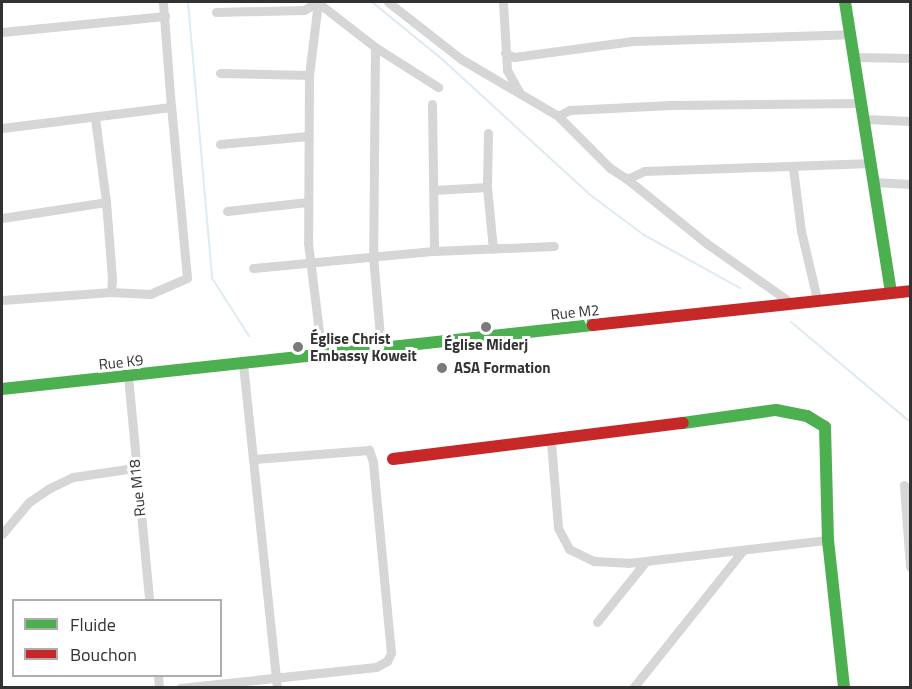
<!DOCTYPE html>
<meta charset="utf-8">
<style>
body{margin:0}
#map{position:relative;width:912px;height:689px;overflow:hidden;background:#fff;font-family:"Titillium Web",sans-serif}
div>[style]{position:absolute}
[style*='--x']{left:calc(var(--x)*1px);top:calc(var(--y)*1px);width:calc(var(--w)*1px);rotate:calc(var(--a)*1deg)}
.stream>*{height:2px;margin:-1px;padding:0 1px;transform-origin:1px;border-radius:1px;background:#ddebf2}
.street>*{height:9px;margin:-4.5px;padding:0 4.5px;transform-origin:4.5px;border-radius:4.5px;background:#d6d6d6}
.fast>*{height:12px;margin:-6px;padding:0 6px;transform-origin:6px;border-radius:6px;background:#4caf50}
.jam>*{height:12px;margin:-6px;padding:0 6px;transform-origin:6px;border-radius:6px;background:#c62828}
.dots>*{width:16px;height:16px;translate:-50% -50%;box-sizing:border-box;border:3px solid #fff;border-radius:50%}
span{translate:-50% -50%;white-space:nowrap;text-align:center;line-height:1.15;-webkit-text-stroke:6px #fff;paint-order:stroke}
.street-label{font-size:15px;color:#323232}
.poi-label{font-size:15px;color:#323232;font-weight:700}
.left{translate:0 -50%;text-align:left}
.frame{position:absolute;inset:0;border:3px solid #323232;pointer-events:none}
.legend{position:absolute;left:12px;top:599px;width:210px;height:78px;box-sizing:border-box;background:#fff;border:2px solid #adadad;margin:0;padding:8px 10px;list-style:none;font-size:18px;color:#323232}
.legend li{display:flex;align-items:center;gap:12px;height:30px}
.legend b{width:30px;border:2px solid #adadad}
</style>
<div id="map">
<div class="stream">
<div style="--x:188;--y:2;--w:277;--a:85"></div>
<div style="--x:212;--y:278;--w:69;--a:57.5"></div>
<div style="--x:372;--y:2;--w:92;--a:39.2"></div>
<div style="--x:443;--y:60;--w:198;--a:42.5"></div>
<div style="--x:589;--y:194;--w:69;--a:36.7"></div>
<div style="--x:644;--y:235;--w:110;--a:28.9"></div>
<div style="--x:791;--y:322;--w:155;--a:40"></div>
</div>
<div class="street">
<div style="--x:317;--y:2;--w:73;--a:37.8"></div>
<div style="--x:375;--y:47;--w:75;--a:32.4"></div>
<div style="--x:318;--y:2;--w:74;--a:97"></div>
<div style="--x:309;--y:75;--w:168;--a:90.3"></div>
<div style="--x:308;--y:243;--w:113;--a:82.9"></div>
<div style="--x:388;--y:2;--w:93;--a:38"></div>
<div style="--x:461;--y:59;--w:113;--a:30.4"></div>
<div style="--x:558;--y:116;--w:74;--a:45"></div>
<div style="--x:610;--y:168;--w:20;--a:33"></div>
<div style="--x:503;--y:2;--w:68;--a:86.6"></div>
<div style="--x:507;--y:70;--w:25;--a:61"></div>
<div style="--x:216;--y:12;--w:88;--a:-1.3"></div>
<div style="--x:304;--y:10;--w:16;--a:-30"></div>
<div style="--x:2;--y:32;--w:164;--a:-5.6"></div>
<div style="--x:375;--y:47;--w:209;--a:90.5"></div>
<div style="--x:373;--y:256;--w:92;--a:85"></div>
<div style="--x:505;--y:53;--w:10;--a:24"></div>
<div style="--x:514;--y:57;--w:120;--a:-7.7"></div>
<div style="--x:633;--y:41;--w:217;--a:-1.8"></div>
<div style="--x:854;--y:57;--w:56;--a:1"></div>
<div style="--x:220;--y:73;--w:89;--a:1.3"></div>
<div style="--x:432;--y:104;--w:147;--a:89.2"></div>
<div style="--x:558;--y:116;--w:13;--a:-27"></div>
<div style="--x:570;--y:110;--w:101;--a:-2.8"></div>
<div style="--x:671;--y:105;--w:191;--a:-0.6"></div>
<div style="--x:95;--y:118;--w:85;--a:82.5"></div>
<div style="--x:865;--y:119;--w:45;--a:2.5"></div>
<div style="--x:2;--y:128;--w:170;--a:-7.1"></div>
<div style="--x:171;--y:107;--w:105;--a:-94.4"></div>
<div style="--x:488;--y:133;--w:54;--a:91.1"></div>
<div style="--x:487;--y:187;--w:62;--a:84.5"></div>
<div style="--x:220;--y:144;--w:88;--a:-5.2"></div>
<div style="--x:793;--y:168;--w:64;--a:82.8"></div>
<div style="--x:801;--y:231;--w:70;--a:76.8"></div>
<div style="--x:874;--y:182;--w:36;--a:3"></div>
<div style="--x:434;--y:190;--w:53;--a:-3.2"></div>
<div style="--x:227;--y:211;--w:81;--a:-6.4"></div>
<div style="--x:2;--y:218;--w:105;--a:-8.7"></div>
<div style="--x:106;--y:202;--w:77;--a:85.5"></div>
<div style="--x:112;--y:279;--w:13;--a:94"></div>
<div style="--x:111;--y:292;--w:109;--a:175.8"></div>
<div style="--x:253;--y:268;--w:182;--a:-5.4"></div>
<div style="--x:434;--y:251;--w:120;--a:-2.4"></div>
<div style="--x:111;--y:292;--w:39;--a:3"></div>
<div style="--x:150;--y:294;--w:40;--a:-23.4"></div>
<div style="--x:187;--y:278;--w:172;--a:-95.3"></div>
<div style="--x:790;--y:302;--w:103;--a:-144.9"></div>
<div style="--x:706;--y:243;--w:102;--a:-141"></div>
<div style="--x:627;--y:179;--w:19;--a:-25"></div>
<div style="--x:644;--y:171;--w:227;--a:-2"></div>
<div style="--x:243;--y:364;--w:326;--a:84"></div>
<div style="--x:128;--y:376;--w:225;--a:84.6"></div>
<div style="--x:551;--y:442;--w:86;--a:85.3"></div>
<div style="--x:558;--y:528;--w:24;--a:62"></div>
<div style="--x:569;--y:549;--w:28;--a:26"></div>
<div style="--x:594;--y:561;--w:34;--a:3"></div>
<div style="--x:628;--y:563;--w:201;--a:-6.6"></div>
<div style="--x:904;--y:485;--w:82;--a:85.8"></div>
<div style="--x:2;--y:534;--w:42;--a:-49.8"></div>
<div style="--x:29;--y:502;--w:23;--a:-34"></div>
<div style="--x:48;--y:489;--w:28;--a:-26"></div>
<div style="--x:73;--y:477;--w:62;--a:-8.4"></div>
<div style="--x:597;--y:622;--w:78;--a:-51.2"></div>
<div style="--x:158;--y:676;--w:12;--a:85"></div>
<div style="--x:180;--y:688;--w:197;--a:-6.1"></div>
<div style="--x:376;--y:667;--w:13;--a:-29"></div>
<div style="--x:387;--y:661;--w:9;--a:-63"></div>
<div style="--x:391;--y:653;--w:192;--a:-95.4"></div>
<div style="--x:373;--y:462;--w:13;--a:-108"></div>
<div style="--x:369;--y:450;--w:115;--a:175.5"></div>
<div style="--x:633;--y:688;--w:176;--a:-51.4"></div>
</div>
<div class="fast">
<div style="--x:845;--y:2;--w:294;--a:81"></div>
<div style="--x:2;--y:389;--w:594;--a:-6.18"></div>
<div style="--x:683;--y:423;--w:94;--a:-8"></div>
<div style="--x:776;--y:410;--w:32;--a:11"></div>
<div style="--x:807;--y:416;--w:21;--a:31"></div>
<div style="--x:825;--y:427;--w:113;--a:88.5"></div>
<div style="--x:828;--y:540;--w:149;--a:83.8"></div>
</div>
<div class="jam">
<div style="--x:593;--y:325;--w:319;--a:-6.1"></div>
<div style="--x:393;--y:459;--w:292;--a:-7.1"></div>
</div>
<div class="dots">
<div style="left:486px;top:327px;background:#7a7a7a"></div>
<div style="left:298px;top:347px;background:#7a7a7a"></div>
<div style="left:442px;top:368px;background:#7a7a7a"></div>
</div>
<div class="street-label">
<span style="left:575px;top:312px;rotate:-6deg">Rue M2</span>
<span style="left:121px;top:362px;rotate:-6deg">Rue K9</span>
<span style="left:137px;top:488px;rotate:-96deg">Rue M18</span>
</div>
<div class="poi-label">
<span class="left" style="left:310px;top:347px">Église Christ<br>Embassy Koweit</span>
<span style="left:486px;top:345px">Église Miderj</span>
<span class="left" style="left:454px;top:368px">ASA Formation</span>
</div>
<div class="frame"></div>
<ul class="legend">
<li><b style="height:8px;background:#4caf50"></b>Fluide</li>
<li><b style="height:8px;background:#c62828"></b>Bouchon</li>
</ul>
</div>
